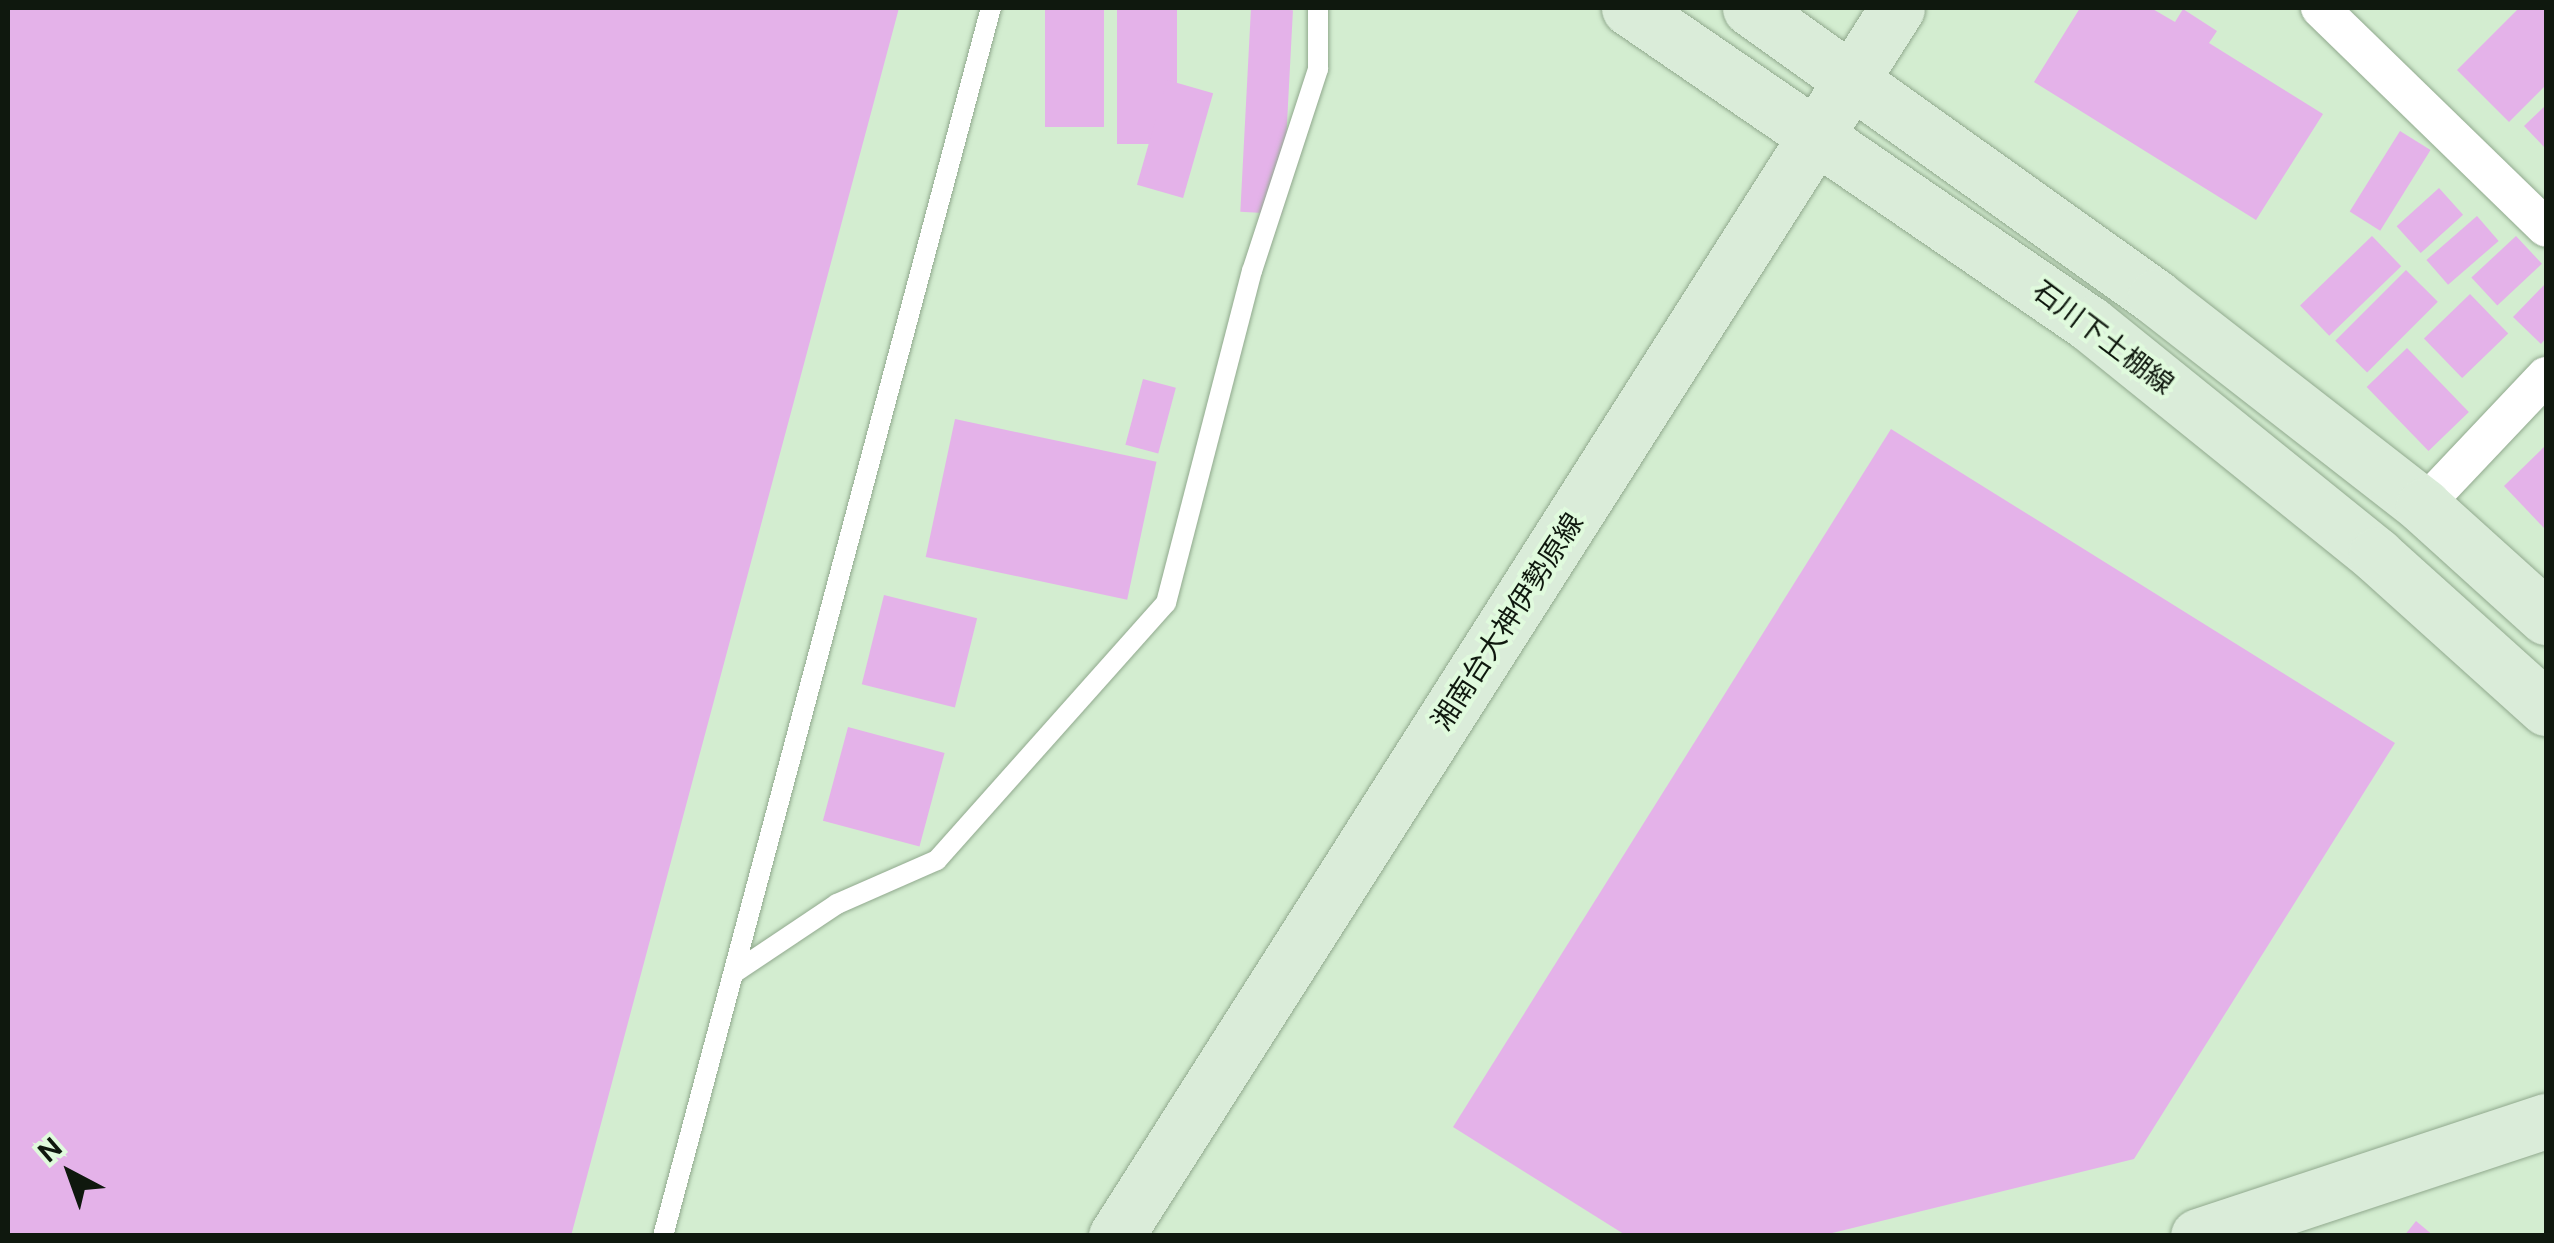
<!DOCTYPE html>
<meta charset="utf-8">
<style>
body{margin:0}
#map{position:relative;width:2554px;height:1243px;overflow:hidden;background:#d3edd0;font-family:"DM Sans","Noto Sans JP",sans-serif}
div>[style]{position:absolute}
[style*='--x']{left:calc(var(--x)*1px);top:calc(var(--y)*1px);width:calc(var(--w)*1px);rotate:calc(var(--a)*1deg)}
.building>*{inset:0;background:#e4b2e9;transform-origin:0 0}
.roads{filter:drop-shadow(0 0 2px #91a98e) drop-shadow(0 0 2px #91a98e)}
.lane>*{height:20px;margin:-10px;padding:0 10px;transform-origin:10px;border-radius:10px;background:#fff}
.street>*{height:38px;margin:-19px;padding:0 19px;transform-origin:19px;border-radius:19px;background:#fff}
.secondary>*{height:55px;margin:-27.5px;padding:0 27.5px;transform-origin:27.5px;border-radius:27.5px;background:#daecd9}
span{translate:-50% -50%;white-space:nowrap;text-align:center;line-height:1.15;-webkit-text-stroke:8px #e0fadd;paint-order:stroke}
.street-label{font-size:28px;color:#0f180e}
.frame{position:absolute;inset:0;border:10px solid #0f180e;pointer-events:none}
.north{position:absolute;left:20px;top:1123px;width:100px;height:100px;-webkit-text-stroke:8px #e0fadd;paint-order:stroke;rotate:319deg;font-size:28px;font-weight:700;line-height:40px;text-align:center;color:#0f180e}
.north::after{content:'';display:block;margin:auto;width:35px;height:45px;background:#0f180e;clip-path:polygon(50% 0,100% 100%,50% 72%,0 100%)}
</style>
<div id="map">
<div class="building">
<div style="clip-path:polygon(8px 8px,899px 8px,571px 1236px,8px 1236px)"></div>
<div style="left:1045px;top:8px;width:59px;height:119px"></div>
<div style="left:1117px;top:8px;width:60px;height:136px"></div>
<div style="left:1251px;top:8px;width:42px;height:204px;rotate:3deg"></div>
<div style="clip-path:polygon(2080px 8px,2151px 8px,2175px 22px,2183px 9px,2217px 31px,2209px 43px,2323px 114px,2256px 220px,2034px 82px)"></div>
<div style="clip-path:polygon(2519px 8px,2546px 8px,2546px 85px,2509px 122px,2457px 70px)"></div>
<div style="left:1167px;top:80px;width:48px;height:109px;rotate:16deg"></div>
<div style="clip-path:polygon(2546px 105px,2546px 149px,2524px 126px)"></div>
<div style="left:2400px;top:131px;width:36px;height:95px;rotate:32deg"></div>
<div style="left:2439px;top:188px;width:36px;height:57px;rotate:48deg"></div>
<div style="left:2477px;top:216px;width:33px;height:67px;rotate:49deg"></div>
<div style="left:2372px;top:236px;width:42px;height:100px;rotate:46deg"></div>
<div style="left:2516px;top:236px;width:38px;height:61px;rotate:47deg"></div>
<div style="left:2406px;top:270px;width:45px;height:100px;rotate:45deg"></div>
<div style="clip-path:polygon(2546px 283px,2546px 338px,2541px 344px,2513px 317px)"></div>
<div style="left:2470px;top:294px;width:55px;height:64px;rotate:46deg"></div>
<div style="left:2407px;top:348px;width:89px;height:56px;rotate:46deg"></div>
<div style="left:1143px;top:379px;width:34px;height:68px;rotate:15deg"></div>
<div style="left:955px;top:419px;width:206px;height:141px;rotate:12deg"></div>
<div style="clip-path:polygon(1891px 429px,2395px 743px,2134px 1159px,1820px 1236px,1627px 1236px,1453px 1127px)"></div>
<div style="clip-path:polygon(2546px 445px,2546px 526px,2544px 528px,2504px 486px)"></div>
<div style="left:884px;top:595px;width:96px;height:92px;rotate:14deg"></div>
<div style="left:848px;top:727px;width:100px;height:97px;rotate:15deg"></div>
<div style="clip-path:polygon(2416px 1221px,2434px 1236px,2404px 1236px)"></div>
</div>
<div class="roads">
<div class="lane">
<div style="--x:737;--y:971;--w:120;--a:-33.8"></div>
<div style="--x:837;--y:904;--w:109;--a:-23.7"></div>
<div style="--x:937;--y:860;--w:344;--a:-48.3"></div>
<div style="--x:1166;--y:603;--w:343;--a:-75.5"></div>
<div style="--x:1252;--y:271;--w:213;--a:-71.9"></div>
<div style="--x:1318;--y:69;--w:61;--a:-90"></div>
<div style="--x:663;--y:1236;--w:1271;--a:-75.05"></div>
</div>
<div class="street">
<div style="--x:2320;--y:8;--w:315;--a:44.2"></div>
<div style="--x:2423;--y:506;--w:179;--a:-46.6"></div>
</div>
<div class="secondary">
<div style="--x:1629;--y:8;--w:559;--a:34.43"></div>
<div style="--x:2090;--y:324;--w:368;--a:38.9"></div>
<div style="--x:2376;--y:555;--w:229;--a:42"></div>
<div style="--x:1750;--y:8;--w:498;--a:35.5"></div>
<div style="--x:2155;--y:297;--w:340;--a:37.9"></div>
<div style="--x:2423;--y:506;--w:166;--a:42.1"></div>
<div style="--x:1116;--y:1236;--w:1455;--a:-57.54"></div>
<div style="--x:2198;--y:1236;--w:367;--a:-18.3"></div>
</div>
</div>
<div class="street-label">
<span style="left:2103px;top:338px;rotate:37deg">石川下土棚線</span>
<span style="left:1508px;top:622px;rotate:-57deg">湘南台大神伊勢原線</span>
</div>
<div class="frame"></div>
<div class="north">N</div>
</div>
